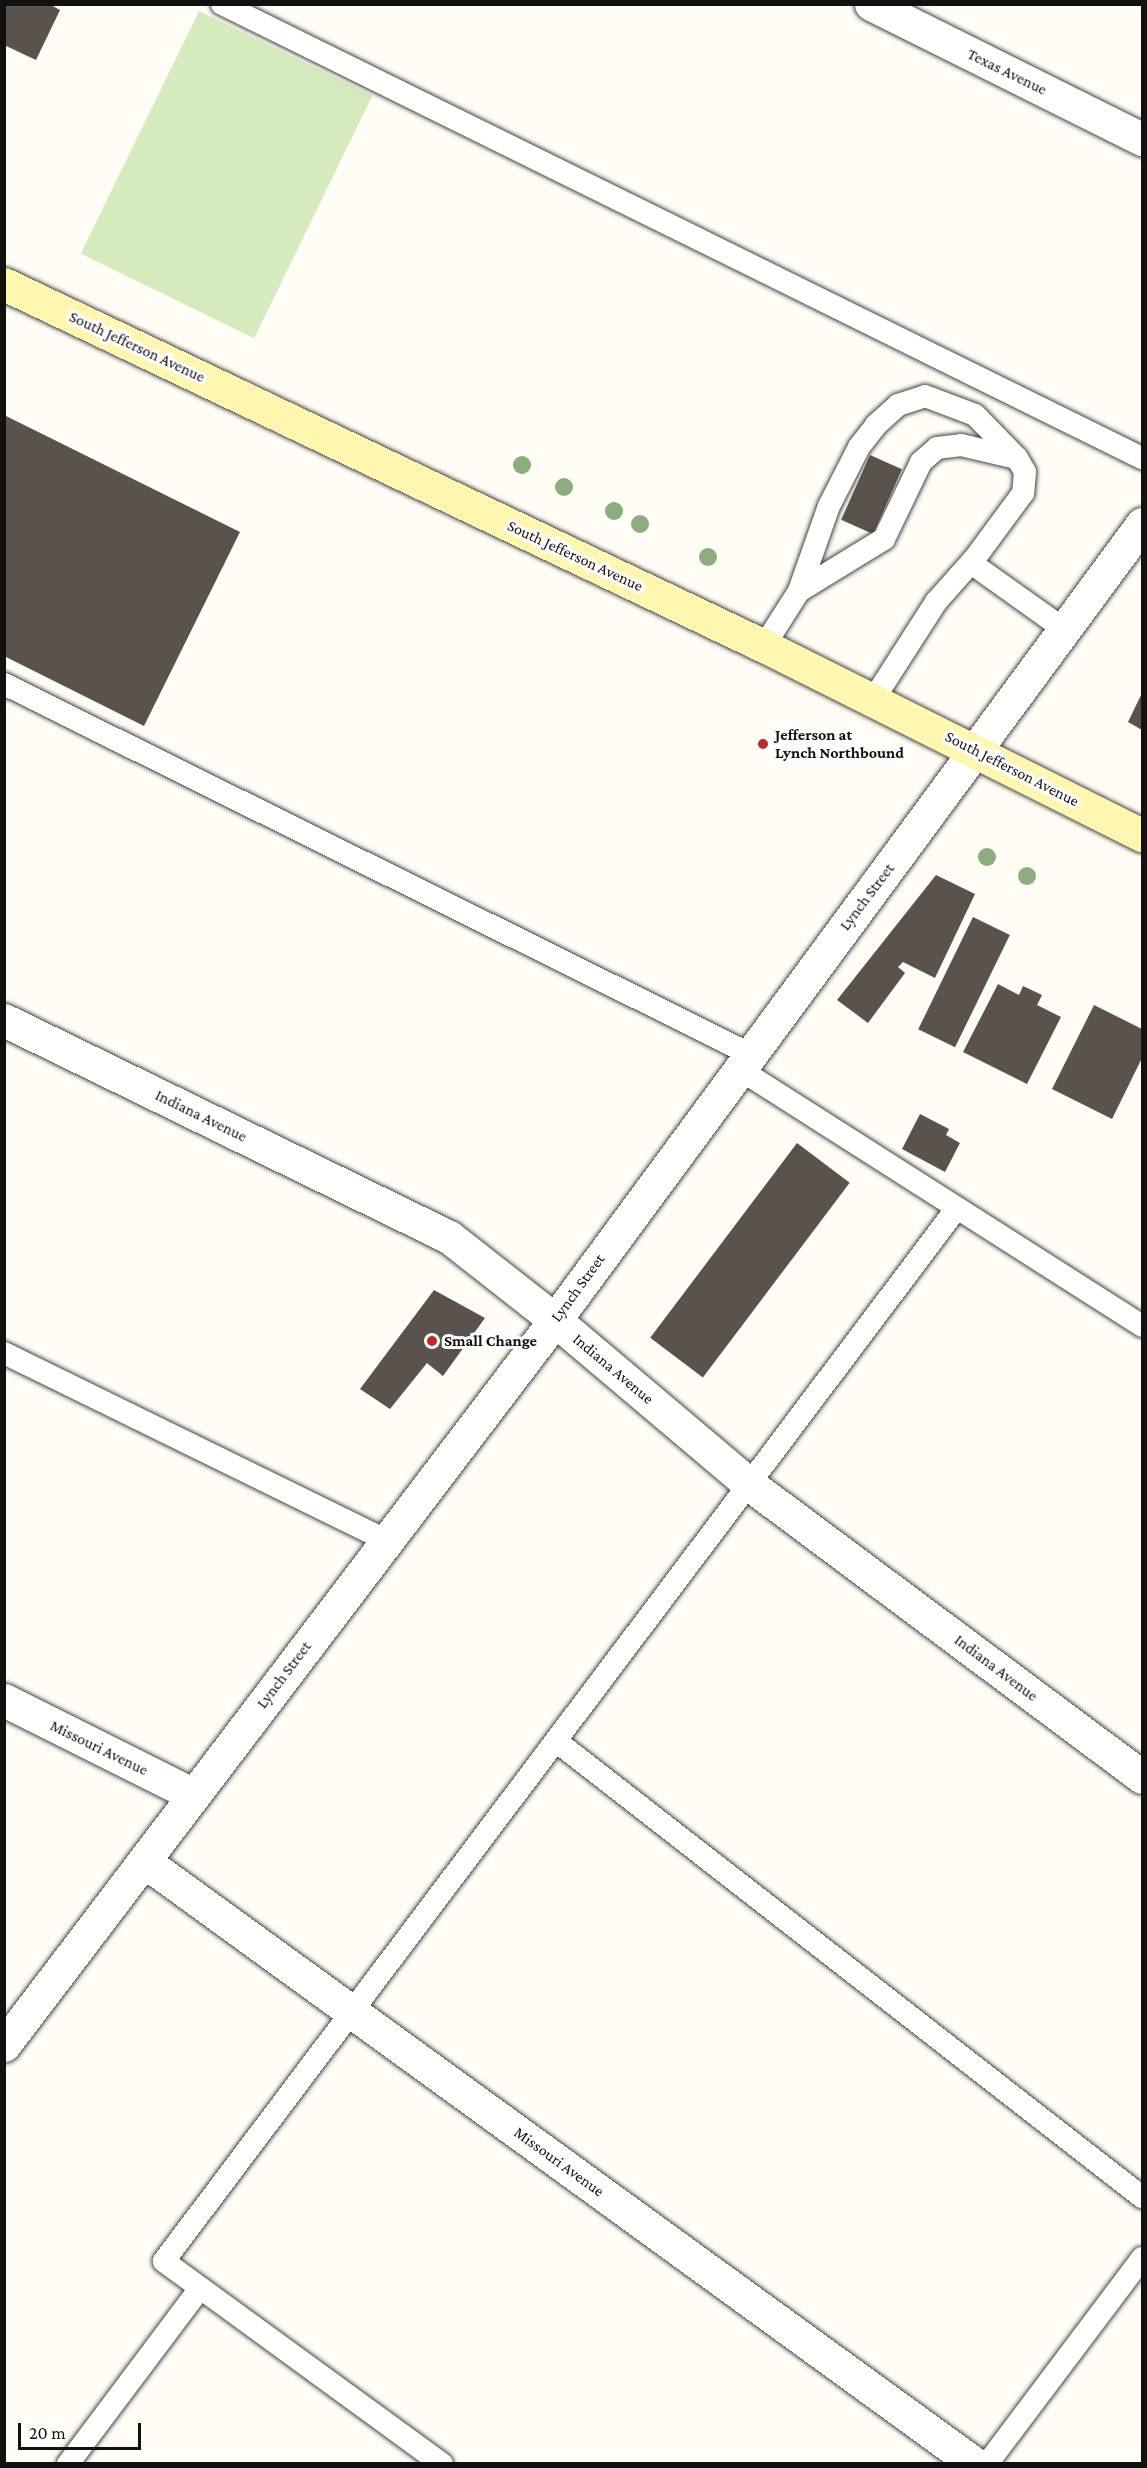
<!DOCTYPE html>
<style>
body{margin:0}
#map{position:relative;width:1147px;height:2468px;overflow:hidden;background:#fffdf5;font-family:"Crimson Pro",serif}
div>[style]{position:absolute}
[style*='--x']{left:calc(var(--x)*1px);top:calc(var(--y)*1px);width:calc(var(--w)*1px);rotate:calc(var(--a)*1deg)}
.green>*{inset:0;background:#d5ebbd;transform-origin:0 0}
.building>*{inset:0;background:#5a524d;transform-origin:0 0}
.roads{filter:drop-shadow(0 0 2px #444) drop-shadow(0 0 2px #444)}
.lane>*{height:22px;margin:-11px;padding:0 11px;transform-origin:11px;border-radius:11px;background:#fff}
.street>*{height:33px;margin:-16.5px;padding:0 16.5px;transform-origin:16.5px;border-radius:16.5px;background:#fff}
.secondary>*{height:33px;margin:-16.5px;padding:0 16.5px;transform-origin:16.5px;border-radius:16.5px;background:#fff6b0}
.trees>*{width:18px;height:18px;margin:-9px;border-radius:50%;background:#8dad7f}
.dots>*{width:16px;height:16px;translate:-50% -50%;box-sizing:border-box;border:3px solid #fff;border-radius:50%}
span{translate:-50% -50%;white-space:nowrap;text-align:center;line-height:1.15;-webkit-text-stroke:6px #fff;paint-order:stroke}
.street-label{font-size:16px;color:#111}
.poi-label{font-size:16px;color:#111;font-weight:700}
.left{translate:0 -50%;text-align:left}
.frame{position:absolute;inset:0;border:6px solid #111;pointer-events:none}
.scale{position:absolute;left:18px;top:2423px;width:123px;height:27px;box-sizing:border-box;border:3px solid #111;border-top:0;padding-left:8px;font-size:18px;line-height:21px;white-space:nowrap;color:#111;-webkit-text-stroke:4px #fff;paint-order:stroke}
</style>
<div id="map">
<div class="green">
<div style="left:199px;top:11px;width:193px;height:270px;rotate:26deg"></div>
</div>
<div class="building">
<div style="clip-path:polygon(4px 4px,49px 4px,60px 10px,36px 60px,4px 45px)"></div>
<div style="clip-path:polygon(4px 415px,240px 532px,144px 726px,4px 656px)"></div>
<div style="left:870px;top:455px;width:35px;height:71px;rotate:24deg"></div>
<div style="clip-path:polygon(1142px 693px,1142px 730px,1128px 722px)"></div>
<div style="clip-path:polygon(936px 875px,975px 894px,935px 978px,903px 962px,898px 967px,905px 973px,868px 1023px,837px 1000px)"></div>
<div style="left:973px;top:917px;width:41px;height:125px;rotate:26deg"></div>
<div style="clip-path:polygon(998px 984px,1019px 995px,1023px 986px,1042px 995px,1037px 1005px,1061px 1017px,1027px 1084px,963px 1052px)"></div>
<div style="clip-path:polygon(1094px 1005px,1142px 1029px,1142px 1058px,1112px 1119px,1052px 1089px)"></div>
<div style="clip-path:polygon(920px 1114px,949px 1129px,946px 1135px,960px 1143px,945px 1172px,902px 1149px)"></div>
<div style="left:797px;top:1143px;width:66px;height:244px;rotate:37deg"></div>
<div style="clip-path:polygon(434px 1290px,485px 1318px,443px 1376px,427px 1363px,390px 1409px,360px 1389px)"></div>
</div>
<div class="roads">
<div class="lane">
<div style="--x:222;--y:4;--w:1026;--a:26.27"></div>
<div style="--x:971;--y:563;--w:114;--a:35.4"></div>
<div style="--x:799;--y:591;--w:100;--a:-31.5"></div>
<div style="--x:884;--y:539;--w:85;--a:-64.3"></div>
<div style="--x:921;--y:462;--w:21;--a:-41"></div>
<div style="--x:937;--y:448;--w:24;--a:-7"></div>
<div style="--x:961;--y:445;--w:57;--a:13.3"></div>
<div style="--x:764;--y:646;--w:65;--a:-57.5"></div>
<div style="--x:799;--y:591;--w:90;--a:-70.6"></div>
<div style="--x:829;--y:506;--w:66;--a:-63"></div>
<div style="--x:859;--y:447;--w:28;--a:-52"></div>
<div style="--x:876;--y:425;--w:30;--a:-42"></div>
<div style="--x:898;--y:405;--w:28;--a:-18"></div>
<div style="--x:925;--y:396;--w:53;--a:20.8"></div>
<div style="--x:975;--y:415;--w:60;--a:45.7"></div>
<div style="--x:1017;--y:458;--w:16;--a:60"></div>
<div style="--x:1025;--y:472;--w:21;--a:95"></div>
<div style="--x:1023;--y:493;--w:81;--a:126.4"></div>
<div style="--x:975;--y:558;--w:59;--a:131.6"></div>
<div style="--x:936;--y:602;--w:117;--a:122.7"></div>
<div style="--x:4;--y:684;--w:833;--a:26.38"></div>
<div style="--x:739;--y:1069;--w:478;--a:32.5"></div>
<div style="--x:4;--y:1353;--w:425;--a:26.1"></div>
<div style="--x:556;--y:1741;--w:743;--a:37.89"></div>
<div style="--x:68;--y:2464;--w:220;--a:-53.1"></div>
<div style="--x:442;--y:2464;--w:344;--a:-143.9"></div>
<div style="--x:164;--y:2261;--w:1318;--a:-53.02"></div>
<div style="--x:987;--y:2464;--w:258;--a:-53"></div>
</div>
<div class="street">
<div style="--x:871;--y:4;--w:303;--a:26.5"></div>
<div style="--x:4;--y:1020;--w:495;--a:26"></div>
<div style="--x:449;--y:1237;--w:135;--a:38.1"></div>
<div style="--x:555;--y:1320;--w:254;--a:40.2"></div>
<div style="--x:749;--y:1484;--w:490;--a:36.7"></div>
<div style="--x:4;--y:1700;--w:212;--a:26.6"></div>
<div style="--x:144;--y:1861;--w:1027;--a:35.97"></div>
<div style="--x:4;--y:2045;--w:911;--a:-52.77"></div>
<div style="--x:555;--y:1320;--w:989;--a:-53.59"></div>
</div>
<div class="secondary">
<div style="--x:4;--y:284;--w:842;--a:25.47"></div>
<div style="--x:764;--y:646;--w:423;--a:26.6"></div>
</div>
</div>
<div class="trees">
<div style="left:522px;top:465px"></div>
<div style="left:564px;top:487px"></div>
<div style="left:614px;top:511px"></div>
<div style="left:640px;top:524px"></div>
<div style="left:708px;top:557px"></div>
<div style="left:987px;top:857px"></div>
<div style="left:1027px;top:876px"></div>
</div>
<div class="dots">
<div style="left:763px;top:744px;background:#c4262e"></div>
<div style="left:432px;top:1341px;background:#c4262e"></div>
</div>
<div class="street-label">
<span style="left:1007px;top:72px;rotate:26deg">Texas Avenue</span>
<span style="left:137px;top:347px;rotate:25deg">South Jefferson Avenue</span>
<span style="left:575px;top:556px;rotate:25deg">South Jefferson Avenue</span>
<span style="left:1012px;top:769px;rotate:27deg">South Jefferson Avenue</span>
<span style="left:867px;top:897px;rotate:-53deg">Lynch Street</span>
<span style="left:201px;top:1116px;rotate:26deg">Indiana Avenue</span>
<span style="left:578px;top:1288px;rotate:-54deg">Lynch Street</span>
<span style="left:613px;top:1369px;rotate:40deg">Indiana Avenue</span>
<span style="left:996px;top:1668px;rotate:37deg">Indiana Avenue</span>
<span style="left:284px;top:1675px;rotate:-53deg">Lynch Street</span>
<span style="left:99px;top:1748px;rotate:26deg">Missouri Avenue</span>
<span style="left:559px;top:2162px;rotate:36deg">Missouri Avenue</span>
</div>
<div class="poi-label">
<span class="left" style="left:775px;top:744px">Jefferson at<br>Lynch Northbound</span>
<span class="left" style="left:444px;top:1341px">Small Change</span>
</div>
<div class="frame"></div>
<div class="scale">20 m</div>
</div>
